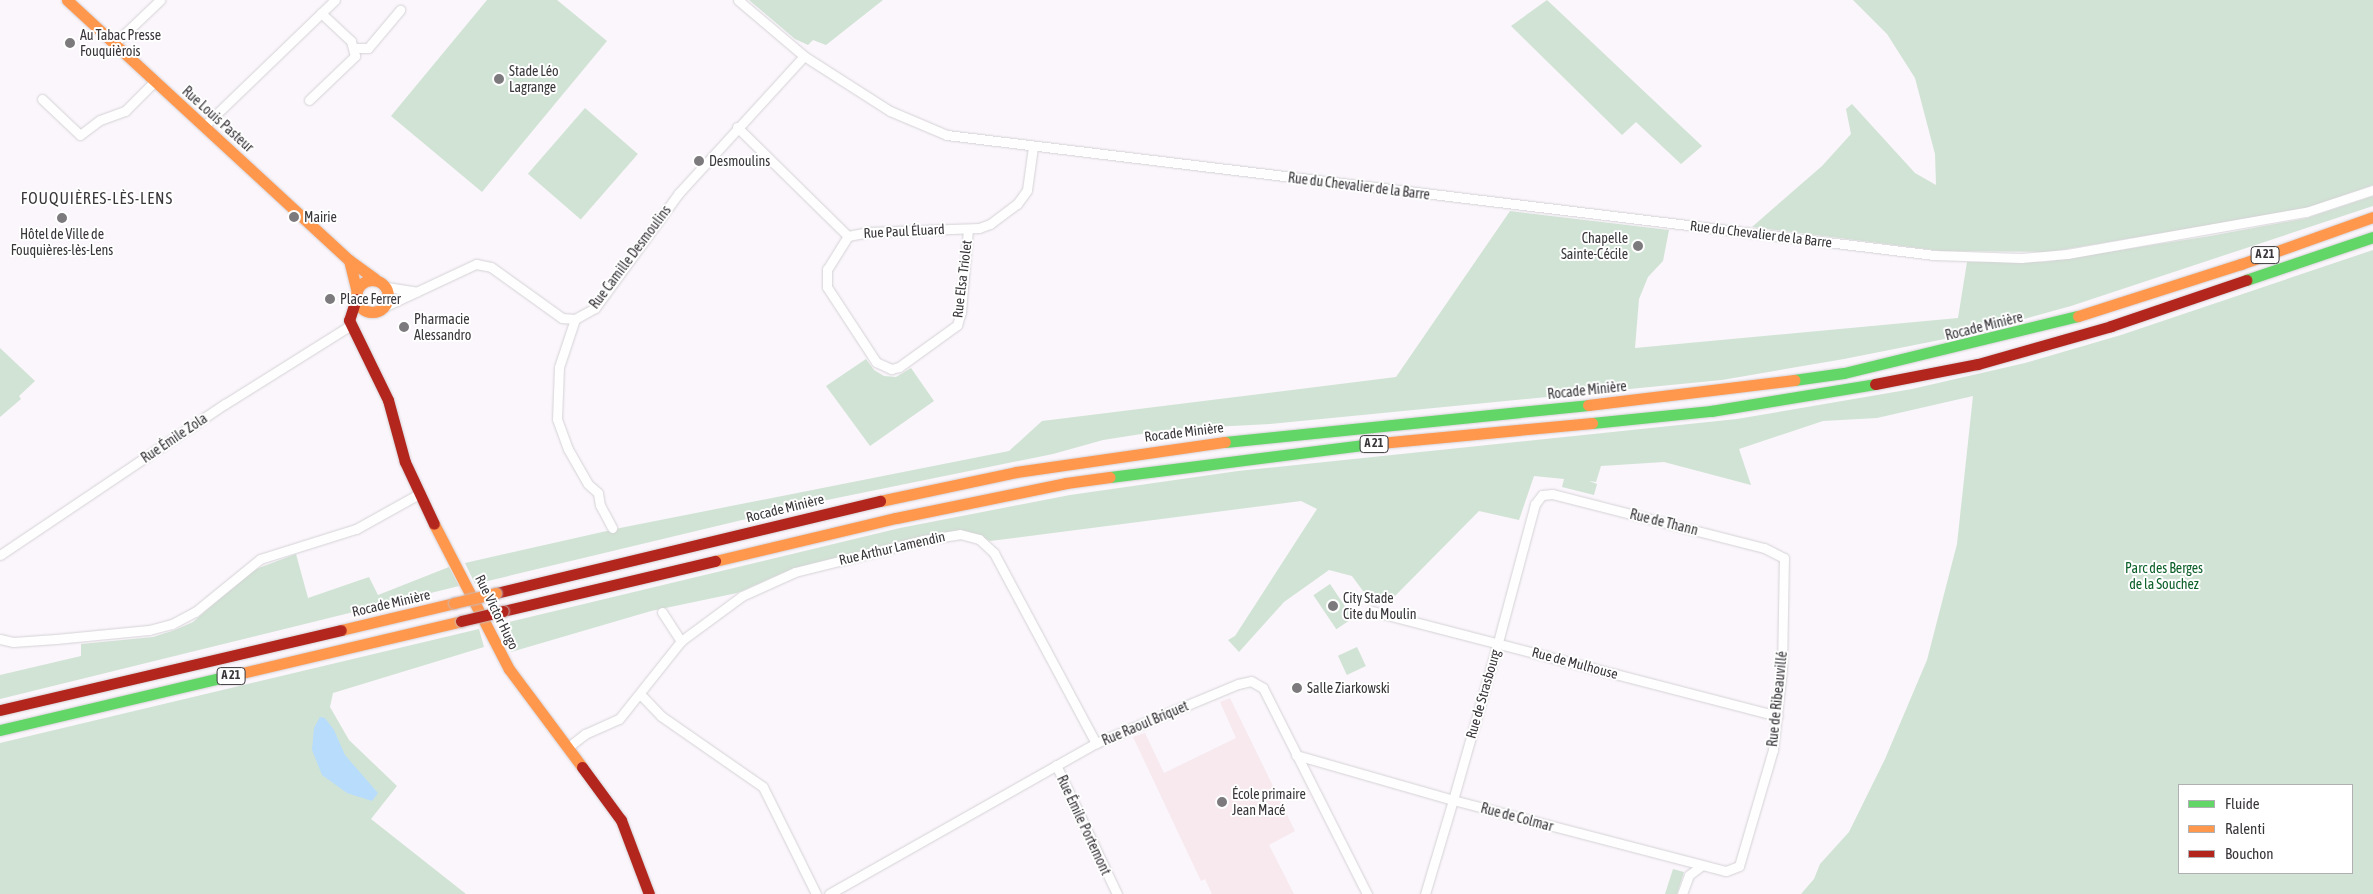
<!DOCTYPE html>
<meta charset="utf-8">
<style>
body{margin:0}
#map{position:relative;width:2373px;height:894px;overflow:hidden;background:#faf6fb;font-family:"Asap Condensed",sans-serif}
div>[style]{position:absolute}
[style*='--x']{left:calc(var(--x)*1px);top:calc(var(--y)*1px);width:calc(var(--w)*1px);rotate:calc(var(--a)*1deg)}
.education>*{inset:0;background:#f7e9ee}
.green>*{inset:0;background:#d1e3d5;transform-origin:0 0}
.water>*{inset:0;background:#b8dcfc}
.roads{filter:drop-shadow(0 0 1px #d5d2d6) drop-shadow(0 0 1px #d5d2d6)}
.street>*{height:9px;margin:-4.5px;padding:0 4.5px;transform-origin:4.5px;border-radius:4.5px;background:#fefefe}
.fast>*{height:11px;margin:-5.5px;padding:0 5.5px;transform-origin:5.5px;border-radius:5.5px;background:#63d668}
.slow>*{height:11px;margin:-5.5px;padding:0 5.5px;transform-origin:5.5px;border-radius:5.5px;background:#ff974d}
.slow>.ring{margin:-5.5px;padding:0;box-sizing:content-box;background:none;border:11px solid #ff974d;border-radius:50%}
.jam>*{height:11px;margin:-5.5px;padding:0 5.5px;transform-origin:5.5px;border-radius:5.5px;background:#b3261e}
.bridges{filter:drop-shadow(0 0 1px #c6b9b9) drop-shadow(0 0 1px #c6b9b9)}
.slow-bridge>*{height:11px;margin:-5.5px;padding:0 5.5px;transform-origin:5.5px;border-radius:5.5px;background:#ff974d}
.jam-bridge>*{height:11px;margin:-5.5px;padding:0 5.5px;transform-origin:5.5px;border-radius:5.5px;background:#b3261e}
.dots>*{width:14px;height:14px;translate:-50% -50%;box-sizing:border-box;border:2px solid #fff;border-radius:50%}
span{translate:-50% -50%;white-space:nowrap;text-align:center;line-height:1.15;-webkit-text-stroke:4px #fff;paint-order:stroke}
.shield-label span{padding:1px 4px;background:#fff;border:1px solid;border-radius:4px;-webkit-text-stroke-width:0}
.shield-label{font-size:12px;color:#3a373b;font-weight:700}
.poi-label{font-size:14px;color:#3a373b}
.left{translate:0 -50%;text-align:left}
.right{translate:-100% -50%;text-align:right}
.street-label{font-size:14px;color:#3a373b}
.park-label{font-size:14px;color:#0e602b}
.quarter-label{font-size:16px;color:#3a373b;letter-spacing:1px}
.legend{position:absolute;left:2178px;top:784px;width:175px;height:90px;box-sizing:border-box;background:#fff;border:1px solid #b0afb1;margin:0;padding:6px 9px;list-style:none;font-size:15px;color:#3a373b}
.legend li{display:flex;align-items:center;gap:10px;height:25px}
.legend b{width:25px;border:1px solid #b0afb1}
</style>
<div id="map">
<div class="education">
<div style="clip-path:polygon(1230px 698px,1295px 831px,1269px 845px,1294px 894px,1212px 894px,1205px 879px,1201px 881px,1133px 737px,1145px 733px,1164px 773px,1236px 738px,1220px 702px)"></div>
</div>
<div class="green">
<div style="clip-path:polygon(487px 0,557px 0,607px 41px,482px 192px,391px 116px)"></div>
<div style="clip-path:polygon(749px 0,883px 0,826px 45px,813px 40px,808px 45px,795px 39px)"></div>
<div style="clip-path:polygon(1547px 0,1667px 113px,1702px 146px,1681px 164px,1636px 122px,1622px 135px,1511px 26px)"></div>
<div style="clip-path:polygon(1853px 0,2373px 0,2373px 185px,2304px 209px,2049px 252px,1941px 251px,1752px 227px,1822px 166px,1851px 134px,1846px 109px,1852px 104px,1915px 173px,1936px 185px,1935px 154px,1915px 78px,1887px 34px)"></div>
<div style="left:585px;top:108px;width:70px;height:87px;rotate:41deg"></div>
<div style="clip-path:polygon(2373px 196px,2373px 206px,2071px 306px,1970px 334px,1844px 359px,1722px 380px,1270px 424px,1173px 429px,1103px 440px,1053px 454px,822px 501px,475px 584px,465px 563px,620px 528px,1009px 451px,1042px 421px,1396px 377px,1510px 211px,1669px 230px,1663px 261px,1648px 277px,1639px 299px,1635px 348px,1958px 318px,1967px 262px,2044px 262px,2210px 236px,2307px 218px)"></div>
<div style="clip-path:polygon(evenodd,2373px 250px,2373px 894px,1801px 894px,1814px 879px,1820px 864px,1849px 832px,1885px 759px,1927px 660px,1957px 544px,1973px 396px,1877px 418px,1823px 421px,1739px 449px,1751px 485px,1664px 462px,1601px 466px,1596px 482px,1589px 481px,1597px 484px,1594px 495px,1562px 487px,1564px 479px,1534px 476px,1519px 520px,1479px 511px,1394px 597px,1363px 591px,1352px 576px,1329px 570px,1284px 602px,1239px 652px,1228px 640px,1235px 636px,1317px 509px,1301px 501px,990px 541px,976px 534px,922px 536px,794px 568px,737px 593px,651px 611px,511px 652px,501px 624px,900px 528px,1070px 495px,1238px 471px,1737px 419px,1912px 389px,2025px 363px,2121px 335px,2373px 250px,2179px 785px,2352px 785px,2352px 873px,2179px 873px,2179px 785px)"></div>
<div style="clip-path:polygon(0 348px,35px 381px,19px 396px,21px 399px,0 417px)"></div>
<div style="clip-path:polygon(866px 359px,874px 370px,884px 376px,896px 377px,911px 368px,934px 401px,870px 446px,826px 386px)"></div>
<div style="clip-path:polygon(296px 554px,308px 598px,369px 577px,378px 595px,449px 567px,459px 586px,0 699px,0 675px,81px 656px,81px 644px,153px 637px,175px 630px,193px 622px,253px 570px)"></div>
<div style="left:1330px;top:584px;width:41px;height:20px;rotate:56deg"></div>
<div style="clip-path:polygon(479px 629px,484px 647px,333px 693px,330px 707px,349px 740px,397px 786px,371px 819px,466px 894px,0 894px,0 743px)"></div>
<div style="left:1357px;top:647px;width:21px;height:21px;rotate:65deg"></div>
<div style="clip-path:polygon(1673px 869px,1684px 872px,1677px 894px,1665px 894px)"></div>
</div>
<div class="water">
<div style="clip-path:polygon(320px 717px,325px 718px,334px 730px,345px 755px,378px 793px,372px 801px,347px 793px,322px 775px,312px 750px,314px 728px)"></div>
</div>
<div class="roads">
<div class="street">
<div style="--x:738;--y:0;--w:87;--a:40.3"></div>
<div style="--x:804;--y:56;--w:102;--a:32.6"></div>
<div style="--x:890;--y:111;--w:62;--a:22.8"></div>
<div style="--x:947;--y:135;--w:995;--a:6.93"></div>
<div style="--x:1935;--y:255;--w:86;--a:2"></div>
<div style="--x:2021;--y:258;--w:46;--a:-5"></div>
<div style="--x:2067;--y:254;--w:243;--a:-10"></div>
<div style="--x:2306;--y:212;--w:71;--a:-18.2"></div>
<div style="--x:114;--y:44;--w:64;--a:-43.7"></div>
<div style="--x:355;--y:48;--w:13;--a:0"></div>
<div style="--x:368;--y:48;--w:50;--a:-49.9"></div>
<div style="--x:42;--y:99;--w:52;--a:43.5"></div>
<div style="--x:80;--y:135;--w:25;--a:-37"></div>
<div style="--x:100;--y:120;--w:27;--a:-20"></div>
<div style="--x:125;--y:111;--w:42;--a:-45"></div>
<div style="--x:309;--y:100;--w:64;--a:-43.7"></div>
<div style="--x:355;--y:56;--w:16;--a:-105"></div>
<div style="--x:351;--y:41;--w:41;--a:-137"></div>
<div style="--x:203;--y:127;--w:183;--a:-43.9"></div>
<div style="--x:737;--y:127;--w:156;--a:44.5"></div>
<div style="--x:848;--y:236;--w:39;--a:122"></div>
<div style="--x:827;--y:269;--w:18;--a:90"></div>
<div style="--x:827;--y:287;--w:90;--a:56.8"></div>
<div style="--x:876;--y:362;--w:17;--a:25"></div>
<div style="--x:891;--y:369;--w:8;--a:-14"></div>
<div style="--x:899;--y:367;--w:72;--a:-35.9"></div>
<div style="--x:957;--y:325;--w:14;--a:-73"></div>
<div style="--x:961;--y:312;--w:83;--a:-85.2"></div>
<div style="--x:848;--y:236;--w:21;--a:-11"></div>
<div style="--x:869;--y:232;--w:110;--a:-2.1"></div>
<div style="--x:979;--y:228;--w:12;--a:-20"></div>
<div style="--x:990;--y:224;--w:34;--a:-37"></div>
<div style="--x:1017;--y:204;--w:17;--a:-54"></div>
<div style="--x:1027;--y:190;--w:43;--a:-82.1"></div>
<div style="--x:387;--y:287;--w:30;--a:9"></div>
<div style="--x:384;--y:307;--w:102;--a:-25.1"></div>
<div style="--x:476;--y:264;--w:15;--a:11"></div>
<div style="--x:491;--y:267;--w:87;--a:35.7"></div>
<div style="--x:562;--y:318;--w:13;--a:4"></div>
<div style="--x:575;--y:319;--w:23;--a:-29"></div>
<div style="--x:595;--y:308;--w:142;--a:-53.9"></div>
<div style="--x:679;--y:193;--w:185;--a:-47.6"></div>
<div style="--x:575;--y:319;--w:51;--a:108.4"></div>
<div style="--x:559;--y:367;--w:52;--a:92.2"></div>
<div style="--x:557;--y:419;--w:32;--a:70"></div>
<div style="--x:568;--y:449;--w:40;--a:60.3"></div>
<div style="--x:588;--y:484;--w:13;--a:42"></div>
<div style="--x:598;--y:493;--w:12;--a:81"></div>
<div style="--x:600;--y:505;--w:26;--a:62"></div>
<div style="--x:0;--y:555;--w:271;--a:-33.9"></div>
<div style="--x:225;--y:404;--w:149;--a:-32.1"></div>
<div style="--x:1372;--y:611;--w:419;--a:14.5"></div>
<div style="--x:662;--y:612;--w:35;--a:57"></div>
<div style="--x:0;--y:639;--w:13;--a:13"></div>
<div style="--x:13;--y:642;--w:43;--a:-4"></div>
<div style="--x:56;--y:639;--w:93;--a:-5.5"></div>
<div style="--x:149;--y:630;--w:24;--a:-15"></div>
<div style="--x:172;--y:624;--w:26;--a:-28"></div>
<div style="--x:195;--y:612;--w:84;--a:-39.2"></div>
<div style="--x:260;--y:559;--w:101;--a:-17.4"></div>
<div style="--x:356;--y:529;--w:72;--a:-29.1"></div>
<div style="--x:640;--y:694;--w:30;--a:46"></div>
<div style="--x:661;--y:716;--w:124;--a:34.8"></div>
<div style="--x:763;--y:787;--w:119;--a:63.6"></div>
<div style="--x:567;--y:748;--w:23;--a:-38"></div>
<div style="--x:585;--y:734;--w:37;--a:-24"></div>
<div style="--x:619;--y:719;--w:100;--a:-51.5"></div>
<div style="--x:681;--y:641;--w:76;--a:-36.4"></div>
<div style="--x:742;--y:596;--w:58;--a:-24.4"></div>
<div style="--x:795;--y:572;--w:132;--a:-14"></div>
<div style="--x:923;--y:540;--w:37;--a:-9"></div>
<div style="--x:960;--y:534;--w:20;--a:15"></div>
<div style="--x:979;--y:539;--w:21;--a:43"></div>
<div style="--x:994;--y:553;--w:216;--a:61.8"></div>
<div style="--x:1296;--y:755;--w:163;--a:16"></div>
<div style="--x:1453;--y:800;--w:282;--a:14.6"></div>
<div style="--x:1726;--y:871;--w:14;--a:-21"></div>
<div style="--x:1739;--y:866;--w:121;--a:-73.7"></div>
<div style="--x:1773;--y:750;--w:81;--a:-83.7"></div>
<div style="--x:1782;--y:669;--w:111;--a:-89"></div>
<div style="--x:1784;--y:558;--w:22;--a:-153"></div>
<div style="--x:1764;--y:548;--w:219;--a:-165.7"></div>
<div style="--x:1552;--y:494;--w:10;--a:174"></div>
<div style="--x:1542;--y:495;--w:11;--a:128"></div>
<div style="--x:1535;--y:504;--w:143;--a:105"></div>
<div style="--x:1498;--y:642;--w:164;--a:105.9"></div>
<div style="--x:1453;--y:800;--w:98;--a:106.6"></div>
<div style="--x:1056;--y:765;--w:143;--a:64.7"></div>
<div style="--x:829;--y:894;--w:307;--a:-29.5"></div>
<div style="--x:1096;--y:743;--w:154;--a:-22.6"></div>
<div style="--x:1238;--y:684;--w:13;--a:-13"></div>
<div style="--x:1251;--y:681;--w:14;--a:30"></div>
<div style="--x:1263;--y:688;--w:231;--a:63.2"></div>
<div style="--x:1682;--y:894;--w:20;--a:-70"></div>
<div style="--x:1689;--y:875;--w:15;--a:-37"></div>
</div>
<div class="fast">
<div style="--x:2246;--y:280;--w:134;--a:-18.7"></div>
<div style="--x:1794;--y:380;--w:50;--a:-8"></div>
<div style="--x:1844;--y:373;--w:241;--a:-13.7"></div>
<div style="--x:1592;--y:423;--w:120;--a:-5.8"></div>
<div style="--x:1711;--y:411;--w:166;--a:-9.3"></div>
<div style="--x:1225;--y:442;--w:365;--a:-5.8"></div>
<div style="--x:1110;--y:477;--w:272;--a:-7.2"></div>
<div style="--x:0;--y:730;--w:231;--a:-13.3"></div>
</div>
<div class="slow">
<div style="--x:67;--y:0;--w:384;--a:42.7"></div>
<div style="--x:349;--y:260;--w:32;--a:36"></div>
<div style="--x:349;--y:260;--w:32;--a:76"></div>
<div class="ring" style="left:356px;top:280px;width:21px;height:21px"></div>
<div style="--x:2078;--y:316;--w:171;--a:-17.7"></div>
<div style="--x:2241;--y:264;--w:140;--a:-19.6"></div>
<div style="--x:1588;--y:405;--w:208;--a:-6.9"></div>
<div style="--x:1380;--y:443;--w:213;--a:-5.4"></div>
<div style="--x:880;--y:501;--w:139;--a:-12"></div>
<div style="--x:1016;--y:472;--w:211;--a:-8.2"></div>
<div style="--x:434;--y:524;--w:163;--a:62.7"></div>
<div style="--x:509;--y:669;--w:122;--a:53.3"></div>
<div style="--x:715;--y:561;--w:186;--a:-13.4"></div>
<div style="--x:896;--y:518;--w:174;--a:-11.6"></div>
<div style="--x:1066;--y:483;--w:44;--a:-7.8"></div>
<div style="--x:341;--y:630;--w:116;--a:-13.4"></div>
<div style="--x:225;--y:677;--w:243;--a:-13.3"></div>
</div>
<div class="jam">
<div style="--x:356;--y:299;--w:22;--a:108"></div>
<div style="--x:349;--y:320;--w:89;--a:64"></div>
<div style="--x:388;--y:400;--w:64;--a:74.7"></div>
<div style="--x:405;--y:462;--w:68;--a:64.9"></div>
<div style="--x:1875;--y:384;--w:105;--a:-11"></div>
<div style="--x:1978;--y:364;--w:138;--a:-15.9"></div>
<div style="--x:2111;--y:326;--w:143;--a:-18.8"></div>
<div style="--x:496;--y:593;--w:395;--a:-13.5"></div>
<div style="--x:503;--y:611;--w:218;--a:-13.3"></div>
<div style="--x:0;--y:710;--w:350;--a:-13.2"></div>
<div style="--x:582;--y:767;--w:66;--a:53.7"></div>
<div style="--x:621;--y:820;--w:79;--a:69.3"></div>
</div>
</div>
<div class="bridges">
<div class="slow-bridge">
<div style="--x:454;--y:603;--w:43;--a:-13.4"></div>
</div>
<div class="jam-bridge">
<div style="--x:461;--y:621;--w:43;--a:-13.4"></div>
</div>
</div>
<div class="dots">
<div style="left:70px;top:43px;background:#7d7a7e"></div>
<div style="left:499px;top:79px;background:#7d7a7e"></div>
<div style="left:699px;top:161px;background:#7d7a7e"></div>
<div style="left:294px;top:217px;background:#7d7a7e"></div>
<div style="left:62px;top:218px;background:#7d7a7e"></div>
<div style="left:1638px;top:246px;background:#7d7a7e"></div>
<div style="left:330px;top:299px;background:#7d7a7e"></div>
<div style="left:404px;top:327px;background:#7d7a7e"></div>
<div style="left:1333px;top:606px;background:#7d7a7e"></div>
<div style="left:1297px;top:688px;background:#7d7a7e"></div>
<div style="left:1222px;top:802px;background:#7d7a7e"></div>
</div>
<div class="shield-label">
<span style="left:2265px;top:255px">A 21</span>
<span style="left:1374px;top:444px">A 21</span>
<span style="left:231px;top:676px">A 21</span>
</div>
<div class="poi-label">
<span class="left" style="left:80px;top:43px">Au Tabac Presse<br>Fouquièrois</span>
<span class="left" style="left:509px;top:79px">Stade Léo<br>Lagrange</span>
<span class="left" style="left:709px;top:161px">Desmoulins</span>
<span class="left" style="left:304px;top:217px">Mairie</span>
<span style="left:62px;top:242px">Hôtel de Ville de<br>Fouquières-lès-Lens</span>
<span class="right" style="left:1628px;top:246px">Chapelle<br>Sainte-Cécile</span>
<span class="left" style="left:340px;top:299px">Place Ferrer</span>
<span class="left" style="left:414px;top:327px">Pharmacie<br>Alessandro</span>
<span class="left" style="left:1343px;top:606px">City Stade<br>Cite du Moulin</span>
<span class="left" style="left:1307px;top:688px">Salle Ziarkowski</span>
<span class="left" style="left:1232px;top:802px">École primaire<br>Jean Macé</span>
</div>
<div class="street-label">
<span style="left:218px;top:119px;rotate:42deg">Rue Louis Pasteur</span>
<span style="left:1359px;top:186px;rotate:7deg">Rue du Chevalier de la Barre</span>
<span style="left:904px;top:231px;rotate:-3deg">Rue Paul Éluard</span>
<span style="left:1761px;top:234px;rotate:7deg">Rue du Chevalier de la Barre</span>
<span style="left:630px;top:257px;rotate:-53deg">Rue Camille Desmoulins</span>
<span style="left:962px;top:279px;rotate:-83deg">Rue Elsa Triolet</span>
<span style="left:1984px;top:326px;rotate:-14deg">Rocade Minière</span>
<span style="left:1587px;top:390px;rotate:-6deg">Rocade Minière</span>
<span style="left:1184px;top:432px;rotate:-7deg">Rocade Minière</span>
<span style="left:174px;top:438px;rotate:-34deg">Rue Émile Zola</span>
<span style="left:785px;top:508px;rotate:-14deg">Rocade Minière</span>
<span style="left:1664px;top:522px;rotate:14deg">Rue de Thann</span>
<span style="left:892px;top:548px;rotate:-13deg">Rue Arthur Lamendin</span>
<span style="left:391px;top:603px;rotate:-13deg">Rocade Minière</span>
<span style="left:497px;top:612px;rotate:64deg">Rue Victor Hugo</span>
<span style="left:1575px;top:663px;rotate:15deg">Rue de Mulhouse</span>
<span style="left:1483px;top:694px;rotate:-74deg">Rue de Strasbourg</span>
<span style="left:1777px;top:699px;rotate:-84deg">Rue de Ribeauvillé</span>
<span style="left:1145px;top:723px;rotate:-23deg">Rue Raoul Briquet</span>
<span style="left:1517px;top:817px;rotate:15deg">Rue de Colmar</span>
<span style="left:1084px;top:825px;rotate:65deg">Rue Émile Portemont</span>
</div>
<div class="park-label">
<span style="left:2164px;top:576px">Parc des Berges<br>de la Souchez</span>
</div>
<div class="quarter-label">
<span style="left:97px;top:198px">FOUQUIÈRES-LÈS-LENS</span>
</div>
<ul class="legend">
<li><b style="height:6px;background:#63d668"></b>Fluide</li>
<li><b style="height:6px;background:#ff974d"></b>Ralenti</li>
<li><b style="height:6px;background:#b3261e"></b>Bouchon</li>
</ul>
</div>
